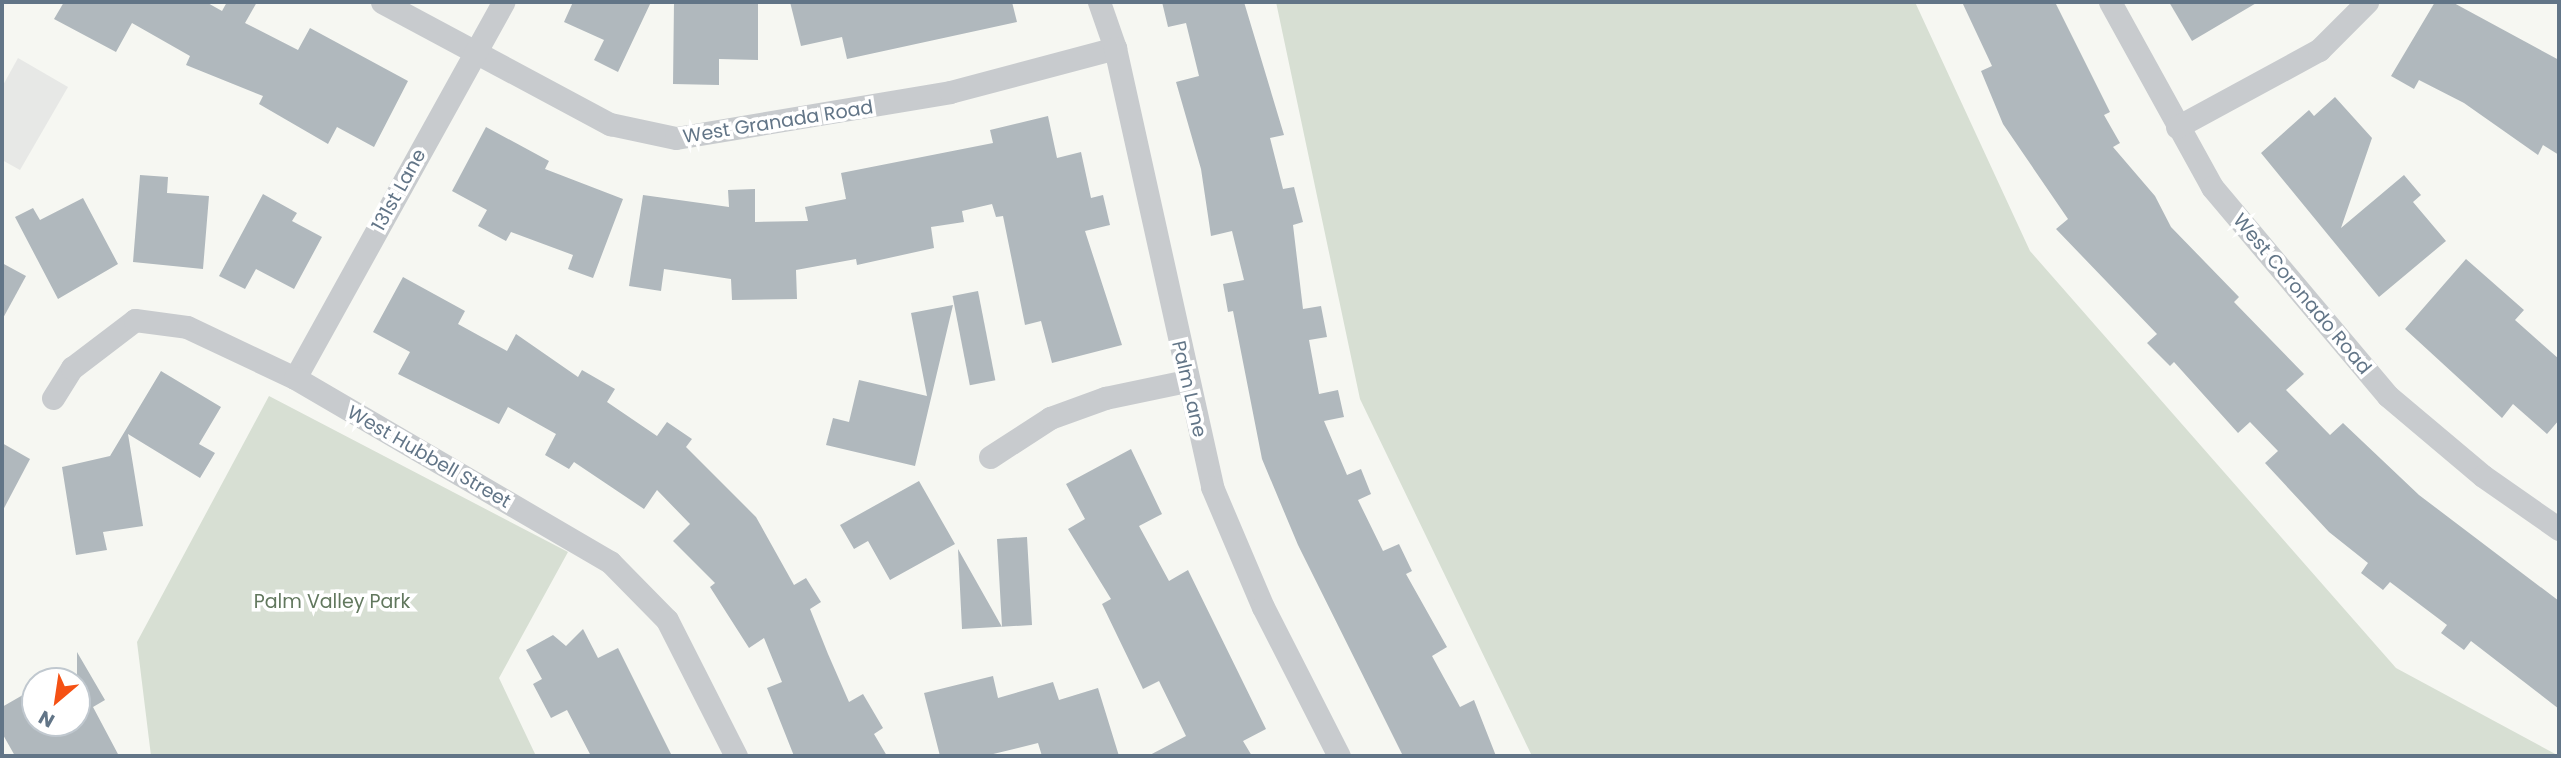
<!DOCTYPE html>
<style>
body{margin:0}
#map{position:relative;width:2561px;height:758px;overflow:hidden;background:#f6f7f2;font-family:Poppins,sans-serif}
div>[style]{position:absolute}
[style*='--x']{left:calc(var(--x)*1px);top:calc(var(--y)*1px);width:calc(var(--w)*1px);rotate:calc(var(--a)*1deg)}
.built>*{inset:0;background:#e7e8e6}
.green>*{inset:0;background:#d7dfd3}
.building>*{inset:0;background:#b0b8bd;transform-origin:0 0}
.minor>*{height:23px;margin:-11.5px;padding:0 11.5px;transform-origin:11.5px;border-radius:11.5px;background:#c8cbce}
span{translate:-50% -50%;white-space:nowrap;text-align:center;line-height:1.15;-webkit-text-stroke:7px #fff;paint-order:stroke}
.street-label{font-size:19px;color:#627587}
.park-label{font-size:19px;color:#62785e}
.frame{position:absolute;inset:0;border:4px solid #627587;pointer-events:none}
.north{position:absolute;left:21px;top:667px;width:70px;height:70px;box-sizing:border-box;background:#fff;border:2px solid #c0c8cf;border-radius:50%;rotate:209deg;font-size:19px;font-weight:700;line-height:28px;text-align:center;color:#627587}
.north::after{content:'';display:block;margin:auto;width:24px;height:32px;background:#f55114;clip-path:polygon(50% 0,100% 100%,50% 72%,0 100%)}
</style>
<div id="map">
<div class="built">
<div style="clip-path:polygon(18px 58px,68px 87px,20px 170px,2px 160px,2px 87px)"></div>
</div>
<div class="green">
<div style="clip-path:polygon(1276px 2px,1915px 2px,2030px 251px,2396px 668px,2559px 756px,1532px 756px,1360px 399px)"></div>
<div style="clip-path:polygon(269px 396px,568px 552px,499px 678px,536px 756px,151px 756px,137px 642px)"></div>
</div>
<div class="building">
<div style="clip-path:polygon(64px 2px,206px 2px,222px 11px,227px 2px,257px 2px,245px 23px,298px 50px,310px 28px,408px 81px,374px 147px,337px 127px,328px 144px,259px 104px,263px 96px,186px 65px,190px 56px,132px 23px,116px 52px,54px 19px)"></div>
<div style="clip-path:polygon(573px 2px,651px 2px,618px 72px,594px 60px,604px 40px,564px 22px)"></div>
<div style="clip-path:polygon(674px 2px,758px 2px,758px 60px,719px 59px,719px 85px,673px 84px)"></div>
<div style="clip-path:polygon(790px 2px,1012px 2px,1017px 22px,847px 59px,842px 37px,801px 46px)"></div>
<div style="clip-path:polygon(1162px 2px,1244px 2px,1284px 135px,1270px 138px,1283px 189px,1294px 187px,1303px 222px,1293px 225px,1303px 309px,1321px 306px,1327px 337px,1309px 340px,1319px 394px,1338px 390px,1344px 417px,1324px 421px,1347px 475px,1361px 469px,1371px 494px,1358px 500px,1383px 551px,1399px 544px,1412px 571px,1406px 574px,1447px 647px,1432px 656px,1460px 707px,1474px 700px,1496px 756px,1403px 756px,1298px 545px,1262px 459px,1233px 311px,1228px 312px,1223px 284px,1244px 280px,1232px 231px,1211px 236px,1201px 169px,1176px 82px,1199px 76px,1186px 23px,1168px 27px)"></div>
<div style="clip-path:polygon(1962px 2px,2055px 2px,2110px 112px,2104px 115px,2120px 143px,2113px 147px,2155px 196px,2171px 227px,2239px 297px,2234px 302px,2304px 374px,2286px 390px,2330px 435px,2343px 423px,2419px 495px,2559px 601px,2559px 709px,2471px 641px,2464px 650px,2441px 633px,2447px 625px,2390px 582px,2383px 590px,2361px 573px,2368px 563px,2329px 532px,2265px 463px,2278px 451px,2250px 422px,2238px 433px,2174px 362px,2170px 366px,2147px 343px,2157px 334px,2056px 229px,2068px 219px,2003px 124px,1981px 71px,1992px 66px)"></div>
<div style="clip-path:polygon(2169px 2px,2258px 2px,2192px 41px)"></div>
<div style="clip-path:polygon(2435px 2px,2452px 2px,2559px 60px,2559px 155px,2543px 145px,2538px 155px,2464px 103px,2419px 80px,2414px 89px,2391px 76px)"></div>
<div style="clip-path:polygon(2335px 97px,2372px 138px,2341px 228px,2404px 175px,2421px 195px,2413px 202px,2446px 241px,2379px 297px,2261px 153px,2309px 110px,2314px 116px)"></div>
<div style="clip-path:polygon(1048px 116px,1057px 158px,1081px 152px,1091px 198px,1103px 195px,1110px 225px,1085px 231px,1122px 345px,1052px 363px,1041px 321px,1025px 325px,1003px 216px,996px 217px,992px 204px,962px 211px,964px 222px,931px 227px,934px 248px,857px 265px,856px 259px,796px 270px,797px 299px,732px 300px,731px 279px,664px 269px,661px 291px,629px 286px,643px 195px,729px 207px,728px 190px,755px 189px,755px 222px,808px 221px,805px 207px,846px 199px,841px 173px,993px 143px,990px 130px)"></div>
<div style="clip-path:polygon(486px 127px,549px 161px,545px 169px,623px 199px,593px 278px,568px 269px,573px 255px,511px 232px,506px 241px,478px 226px,487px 210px,452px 191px)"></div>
<div style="clip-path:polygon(140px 175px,168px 177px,167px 193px,209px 196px,203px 269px,133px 262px)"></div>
<div style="clip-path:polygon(263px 194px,297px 213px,292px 221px,322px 237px,294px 289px,256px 269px,245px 289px,219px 276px)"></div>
<div style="clip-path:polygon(83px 198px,118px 264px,58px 299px,15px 217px,33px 208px,40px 220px)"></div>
<div style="clip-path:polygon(2466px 259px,2524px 310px,2515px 320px,2559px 359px,2559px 420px,2547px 434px,2513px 404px,2502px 418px,2405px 329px)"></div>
<div style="clip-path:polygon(2px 263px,26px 276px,2px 320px)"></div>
<div style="clip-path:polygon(403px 277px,465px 311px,458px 324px,507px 351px,516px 334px,578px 377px,582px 370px,615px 389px,607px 402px,657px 436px,667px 422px,692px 439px,686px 447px,756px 517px,794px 585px,806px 578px,821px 602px,810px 609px,828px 654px,849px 702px,863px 694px,883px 728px,874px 734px,887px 756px,794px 756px,767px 688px,782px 682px,764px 638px,749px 648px,710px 587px,715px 583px,673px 541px,690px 524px,657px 490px,644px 509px,574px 462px,569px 469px,545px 455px,556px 434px,508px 407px,499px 424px,398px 374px,410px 352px,373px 332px)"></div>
<div style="left:978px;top:291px;width:91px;height:26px;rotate:79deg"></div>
<div style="clip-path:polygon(953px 305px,915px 466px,826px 445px,833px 418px,849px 422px,859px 380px,927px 396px,911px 313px)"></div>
<div style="clip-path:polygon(161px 371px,221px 407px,199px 444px,215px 453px,200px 478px,128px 434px,143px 526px,103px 532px,107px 550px,76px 555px,62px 467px,110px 456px)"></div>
<div style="clip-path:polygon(2px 443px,30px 459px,2px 512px)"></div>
<div style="clip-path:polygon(1131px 449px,1162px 514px,1139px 526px,1169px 581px,1188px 570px,1266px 729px,1243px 741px,1252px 756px,1148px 756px,1186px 736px,1159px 681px,1143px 689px,1102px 604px,1111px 599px,1068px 529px,1085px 519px,1066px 484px)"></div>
<div style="clip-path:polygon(919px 481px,955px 544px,890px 580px,868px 541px,854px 549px,840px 525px)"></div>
<div style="clip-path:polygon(1027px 537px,1032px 625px,962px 629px,958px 549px,1002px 627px,997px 539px)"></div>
<div style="clip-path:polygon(583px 629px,598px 658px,618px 648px,672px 756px,591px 756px,567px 710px,551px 718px,533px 684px,542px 679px,526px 650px,553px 635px,566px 646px)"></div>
<div style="clip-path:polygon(77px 652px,105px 700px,93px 707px,119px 756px,15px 756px,2px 733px,2px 707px,35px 688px,35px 723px,77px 723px)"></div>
<div style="clip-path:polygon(993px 676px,998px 698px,1053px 682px,1059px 700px,1098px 688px,1119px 756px,1042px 756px,1038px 743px,985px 756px,940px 756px,924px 693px)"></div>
</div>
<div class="minor">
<div style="--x:382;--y:2;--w:259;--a:28.2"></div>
<div style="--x:610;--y:124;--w:67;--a:12"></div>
<div style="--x:676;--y:138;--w:278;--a:-9.5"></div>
<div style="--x:950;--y:92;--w:171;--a:-14.9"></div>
<div style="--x:1099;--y:2;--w:49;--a:70.8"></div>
<div style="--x:1115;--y:48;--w:450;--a:77.5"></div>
<div style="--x:1212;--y:487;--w:130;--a:67"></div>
<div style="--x:1263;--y:607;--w:167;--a:63"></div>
<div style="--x:2110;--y:2;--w:211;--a:61.1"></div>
<div style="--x:2212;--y:187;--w:273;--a:49.9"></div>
<div style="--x:2388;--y:396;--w:124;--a:40.1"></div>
<div style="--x:2483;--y:476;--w:93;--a:34.9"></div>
<div style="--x:2177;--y:127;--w:162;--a:-28.5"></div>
<div style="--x:2319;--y:50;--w:68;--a:-45"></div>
<div style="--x:295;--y:378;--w:430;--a:-61"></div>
<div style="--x:53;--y:398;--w:36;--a:-58"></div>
<div style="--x:72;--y:368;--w:79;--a:-37.3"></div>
<div style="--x:135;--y:320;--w:52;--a:7.7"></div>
<div style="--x:187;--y:327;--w:119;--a:25.3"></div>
<div style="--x:295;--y:378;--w:365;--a:30.3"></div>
<div style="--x:610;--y:562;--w:81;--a:45.5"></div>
<div style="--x:667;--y:620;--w:153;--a:63.1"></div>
<div style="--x:990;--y:457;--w:72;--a:-33"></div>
<div style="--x:1050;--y:418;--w:59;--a:-20"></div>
<div style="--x:1105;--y:398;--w:83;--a:-11.9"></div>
</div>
<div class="street-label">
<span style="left:778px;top:122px;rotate:-9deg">West Granada Road</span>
<span style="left:399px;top:190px;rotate:-61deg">131st Lane</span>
<span style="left:2302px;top:294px;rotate:50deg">West Coronado Road</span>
<span style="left:1189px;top:389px;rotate:77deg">Palm Lane</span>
<span style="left:429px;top:457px;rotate:30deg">West Hubbell Street</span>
</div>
<div class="park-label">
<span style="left:332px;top:602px">Palm Valley Park</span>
</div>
<div class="frame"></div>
<div class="north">N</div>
</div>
